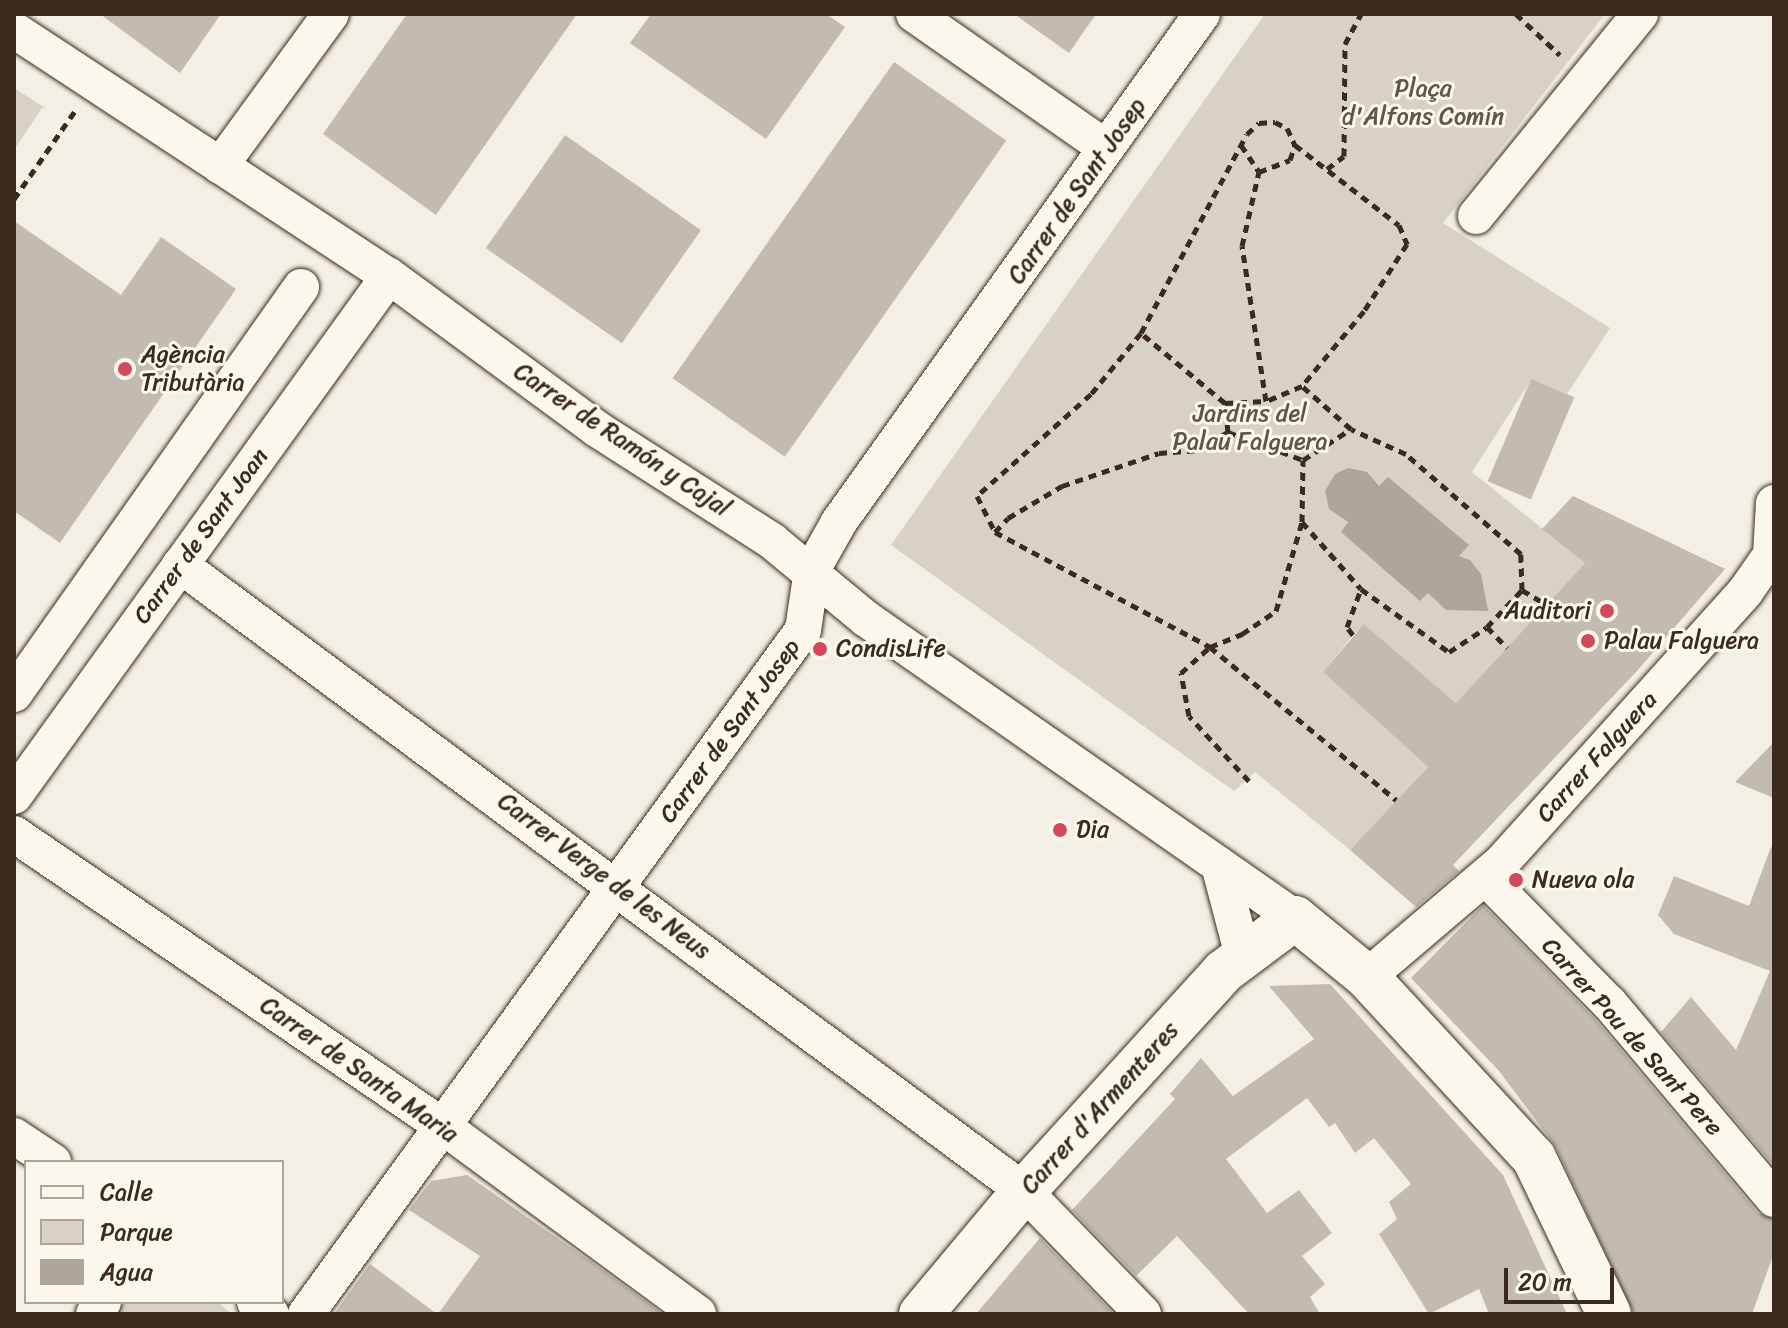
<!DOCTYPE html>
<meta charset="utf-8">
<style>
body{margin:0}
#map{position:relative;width:1788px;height:1328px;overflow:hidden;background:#f3efe4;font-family:Sriracha,sans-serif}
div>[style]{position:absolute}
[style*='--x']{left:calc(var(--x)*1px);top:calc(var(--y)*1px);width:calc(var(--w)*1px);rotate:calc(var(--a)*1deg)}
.green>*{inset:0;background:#d8d1c6}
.water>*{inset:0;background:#afa69a}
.building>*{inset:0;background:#c3bbb0;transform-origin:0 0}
.path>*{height:5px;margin-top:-2.5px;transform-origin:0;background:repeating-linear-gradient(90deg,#3b2a1e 0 8px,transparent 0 14px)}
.roads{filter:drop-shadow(0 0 2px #3b2a1e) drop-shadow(0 0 2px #3b2a1e)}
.street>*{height:36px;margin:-18px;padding:0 18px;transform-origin:18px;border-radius:18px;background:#fbf7ec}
.secondary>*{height:44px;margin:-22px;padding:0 22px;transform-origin:22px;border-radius:22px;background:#fbf7ec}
.dots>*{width:22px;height:22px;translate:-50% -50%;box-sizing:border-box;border:4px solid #fbf7ec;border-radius:50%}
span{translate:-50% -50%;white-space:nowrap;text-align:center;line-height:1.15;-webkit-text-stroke:6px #fbf7ec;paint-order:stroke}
.park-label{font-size:24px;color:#625448}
.street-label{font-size:24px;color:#3b2a1e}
.poi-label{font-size:24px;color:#3b2a1e}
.left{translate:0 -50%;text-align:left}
.right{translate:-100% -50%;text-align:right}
.frame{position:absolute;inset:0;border:16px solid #3b2a1e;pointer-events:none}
.legend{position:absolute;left:24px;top:1160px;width:260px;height:144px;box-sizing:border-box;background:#fbf7ec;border:2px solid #aea59a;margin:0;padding:10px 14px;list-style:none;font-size:24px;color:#3b2a1e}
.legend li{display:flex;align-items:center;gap:16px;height:40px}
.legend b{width:40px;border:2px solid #aea59a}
.scale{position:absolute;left:1504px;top:1268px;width:110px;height:36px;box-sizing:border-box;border:4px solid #3b2a1e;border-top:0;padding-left:10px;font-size:24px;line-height:28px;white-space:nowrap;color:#3b2a1e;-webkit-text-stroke:6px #fbf7ec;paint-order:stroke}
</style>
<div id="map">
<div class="green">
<div style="clip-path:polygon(1265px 14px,1605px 14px,1443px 223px,1610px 328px,1567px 394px,1531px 380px,1472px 472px,1585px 563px,1456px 703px,1365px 625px,1353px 635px,1323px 672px,1428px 767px,1350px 850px,1255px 772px,1234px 791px,891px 545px)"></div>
<div style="clip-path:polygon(14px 88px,47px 109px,42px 108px,14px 150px)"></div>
<div style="clip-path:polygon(125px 1302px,217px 1302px,232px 1314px,115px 1314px)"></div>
</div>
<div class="water">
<div style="clip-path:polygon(1348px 468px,1367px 472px,1379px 486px,1388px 477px,1469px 545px,1459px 556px,1470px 560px,1481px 574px,1488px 611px,1446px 610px,1428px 593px,1420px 601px,1341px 532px,1348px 522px,1329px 509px,1325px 491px,1335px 474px)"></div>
</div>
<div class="building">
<div style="clip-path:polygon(100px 14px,221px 14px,180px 73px)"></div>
<div style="clip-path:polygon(407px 14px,577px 14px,436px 215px,323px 134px)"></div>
<div style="clip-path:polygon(651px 14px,826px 14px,845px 27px,766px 139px,630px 43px)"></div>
<div style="clip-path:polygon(1014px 14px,1096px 14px,1069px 53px)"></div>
<div style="left:894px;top:62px;width:137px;height:386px;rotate:35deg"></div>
<div style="left:565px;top:135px;width:166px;height:138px;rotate:35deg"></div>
<div style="clip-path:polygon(14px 221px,121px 295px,161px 237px,236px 289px,60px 543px,14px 511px)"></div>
<div style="left:1531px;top:379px;width:47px;height:111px;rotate:23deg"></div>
<div style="clip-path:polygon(1573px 496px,1725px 569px,1637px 671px,1453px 865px,1459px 871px,1416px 907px,1350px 850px,1428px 767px,1323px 672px,1364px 624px,1456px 703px,1585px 563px,1542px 529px)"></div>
<div style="clip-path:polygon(1774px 742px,1774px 798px,1735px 782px)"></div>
<div style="clip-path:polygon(1771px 847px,1774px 848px,1774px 1166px,1661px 1032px,1691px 997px,1736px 1050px,1770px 971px,1674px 934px,1658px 915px,1674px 876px,1749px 906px)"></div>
<div style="clip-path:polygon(1483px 905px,1594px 1018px,1758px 1213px,1774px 1219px,1774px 1253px,1752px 1314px,1634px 1314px,1556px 1147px,1499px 1071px,1411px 978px)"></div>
<div style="clip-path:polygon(1330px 984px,1503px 1175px,1567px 1314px,1489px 1314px,1479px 1289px,1429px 1314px,1379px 1234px,1397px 1219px,1389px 1202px,1411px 1184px,1374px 1138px,1355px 1153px,1335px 1123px,1329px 1127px,1307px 1098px,1226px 1159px,1267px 1213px,1299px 1190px,1332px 1233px,1302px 1256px,1325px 1284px,1310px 1297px,1320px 1314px,1249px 1314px,1177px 1236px,1136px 1276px,1072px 1210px,1175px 1099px,1170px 1094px,1201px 1058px,1233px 1096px,1314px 1039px,1269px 986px)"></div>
<div style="clip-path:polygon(467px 1175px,593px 1263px,663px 1314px,438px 1314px,480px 1256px,409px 1210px,431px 1181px)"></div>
<div style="clip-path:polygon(1040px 1238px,1114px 1314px,976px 1314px)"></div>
<div style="clip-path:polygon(370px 1264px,437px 1314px,334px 1314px)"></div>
</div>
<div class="path">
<div style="--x:1516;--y:14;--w:60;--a:43"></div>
<div style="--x:1241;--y:145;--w:32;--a:56"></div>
<div style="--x:1327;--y:169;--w:21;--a:-37"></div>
<div style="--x:1344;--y:156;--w:112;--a:-89.5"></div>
<div style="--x:1345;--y:44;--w:34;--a:-62"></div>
<div style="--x:14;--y:199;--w:107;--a:-55.3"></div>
<div style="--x:1141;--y:333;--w:79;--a:129.3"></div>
<div style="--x:1091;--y:394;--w:153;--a:138.2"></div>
<div style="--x:977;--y:496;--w:40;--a:63.4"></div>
<div style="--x:995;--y:532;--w:244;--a:28.1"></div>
<div style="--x:1210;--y:647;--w:241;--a:39.4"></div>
<div style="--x:1225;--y:403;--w:41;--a:-2.8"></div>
<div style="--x:1228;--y:432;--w:80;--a:20.5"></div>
<div style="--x:1303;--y:460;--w:57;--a:-32.9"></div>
<div style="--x:1302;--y:522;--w:89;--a:48.6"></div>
<div style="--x:1361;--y:589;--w:108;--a:35.6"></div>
<div style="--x:1449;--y:652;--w:45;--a:-33.3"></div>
<div style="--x:1487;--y:627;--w:51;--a:-46.6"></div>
<div style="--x:1522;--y:590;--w:36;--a:-92"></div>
<div style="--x:1521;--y:554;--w:152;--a:-139"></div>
<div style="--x:1406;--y:454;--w:60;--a:-155.6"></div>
<div style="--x:1351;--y:429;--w:65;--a:-138.7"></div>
<div style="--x:995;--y:532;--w:19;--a:-47"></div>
<div style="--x:1008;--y:518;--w:63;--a:-30.7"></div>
<div style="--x:1062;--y:486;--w:102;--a:-18.8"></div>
<div style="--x:1159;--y:453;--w:40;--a:-4.3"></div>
<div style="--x:1199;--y:450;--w:34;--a:-32"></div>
<div style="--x:1228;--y:432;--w:29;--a:-96"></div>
<div style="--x:1225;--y:403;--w:109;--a:-140.2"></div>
<div style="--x:1141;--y:333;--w:225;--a:-62"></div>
<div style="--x:1247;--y:134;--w:16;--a:-43"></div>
<div style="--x:1259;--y:123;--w:16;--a:-4"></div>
<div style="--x:1275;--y:122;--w:13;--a:27"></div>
<div style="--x:1287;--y:128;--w:19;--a:65"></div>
<div style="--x:1295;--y:145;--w:131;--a:37.6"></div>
<div style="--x:1399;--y:225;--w:21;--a:67"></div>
<div style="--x:1407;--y:244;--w:80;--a:122.7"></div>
<div style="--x:1364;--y:311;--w:97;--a:129.6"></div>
<div style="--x:1302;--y:386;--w:39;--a:157"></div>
<div style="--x:1266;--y:401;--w:157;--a:-98.8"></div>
<div style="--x:1242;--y:246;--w:76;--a:-77.1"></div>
<div style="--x:1259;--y:172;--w:33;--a:-21"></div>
<div style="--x:1290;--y:160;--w:16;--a:-72"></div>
<div style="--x:1522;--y:590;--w:29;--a:31"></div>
<div style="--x:1487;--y:627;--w:29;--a:46"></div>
<div style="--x:1353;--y:635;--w:10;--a:-127"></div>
<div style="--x:1347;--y:627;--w:40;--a:-69.8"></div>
<div style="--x:1249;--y:781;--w:88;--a:-132.7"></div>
<div style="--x:1189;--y:716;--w:44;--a:-100.5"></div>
<div style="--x:1181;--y:673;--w:39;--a:-42"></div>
<div style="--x:1210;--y:647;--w:35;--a:-22"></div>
<div style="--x:1242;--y:634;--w:41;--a:-34.1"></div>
<div style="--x:1276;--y:611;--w:93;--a:-73.7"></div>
<div style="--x:1302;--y:522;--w:62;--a:-89.1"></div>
</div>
<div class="roads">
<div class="street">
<div style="--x:914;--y:14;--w:234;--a:34.9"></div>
<div style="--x:14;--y:30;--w:448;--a:33.3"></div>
<div style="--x:389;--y:276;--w:258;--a:36.3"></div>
<div style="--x:597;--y:429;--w:208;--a:32.6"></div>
<div style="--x:772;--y:541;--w:121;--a:39.6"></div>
<div style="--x:865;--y:618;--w:524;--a:34.9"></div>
<div style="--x:220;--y:166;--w:188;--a:-53.9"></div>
<div style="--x:1476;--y:216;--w:260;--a:-50.9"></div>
<div style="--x:180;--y:565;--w:1051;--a:36.56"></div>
<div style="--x:1024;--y:1191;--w:171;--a:45.9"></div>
<div style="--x:14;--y:694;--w:498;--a:-54.8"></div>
<div style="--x:14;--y:796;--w:641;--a:-54.2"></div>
<div style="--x:14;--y:834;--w:517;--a:34.27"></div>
<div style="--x:441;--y:1125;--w:319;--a:36.3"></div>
<div style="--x:1219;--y:865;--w:94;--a:75.2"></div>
<div style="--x:1486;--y:878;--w:177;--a:45.5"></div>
<div style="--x:1610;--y:1004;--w:255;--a:49.9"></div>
<div style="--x:1367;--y:977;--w:177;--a:-40.4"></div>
<div style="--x:1502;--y:862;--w:363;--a:-48"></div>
<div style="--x:1745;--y:592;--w:45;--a:-54.9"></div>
<div style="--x:1771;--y:555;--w:52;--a:-86.7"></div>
<div style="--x:14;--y:1136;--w:47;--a:33.7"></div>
<div style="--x:255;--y:1302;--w:20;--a:37"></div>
<div style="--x:94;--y:1314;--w:15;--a:-53"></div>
<div style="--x:306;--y:1314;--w:845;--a:-54"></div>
<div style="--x:803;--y:630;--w:61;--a:-81.5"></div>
<div style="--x:812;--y:570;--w:55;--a:-60.6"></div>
<div style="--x:839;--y:522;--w:624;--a:-54.45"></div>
</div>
<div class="secondary">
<div style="--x:921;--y:1314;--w:160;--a:-50.1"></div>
<div style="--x:1024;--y:1191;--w:296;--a:-47.7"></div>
<div style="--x:1223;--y:972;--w:90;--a:-36.9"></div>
<div style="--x:1295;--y:918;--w:93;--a:39.3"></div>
<div style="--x:1367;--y:977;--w:246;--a:47.3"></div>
<div style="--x:1534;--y:1158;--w:173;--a:64.3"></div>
</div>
</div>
<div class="dots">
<div style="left:125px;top:369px;background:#d1495b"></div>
<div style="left:1607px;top:611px;background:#d1495b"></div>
<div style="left:1588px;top:641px;background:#d1495b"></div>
<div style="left:820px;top:649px;background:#d1495b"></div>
<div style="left:1060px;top:830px;background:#d1495b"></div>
<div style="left:1516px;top:880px;background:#d1495b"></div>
</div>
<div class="park-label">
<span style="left:1423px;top:103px">Plaça<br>d'Alfons Comín</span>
<span style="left:1250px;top:428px">Jardins del<br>Palau Falguera</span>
</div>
<div class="street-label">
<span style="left:1077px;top:191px;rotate:-55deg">Carrer de Sant Josep</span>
<span style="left:622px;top:440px;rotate:34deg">Carrer de Ramón y Cajal</span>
<span style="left:201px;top:536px;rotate:-54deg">Carrer de Sant Joan</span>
<span style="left:730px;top:731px;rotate:-54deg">Carrer de Sant Josep</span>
<span style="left:1597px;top:757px;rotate:-48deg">Carrer Falguera</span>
<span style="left:604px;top:876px;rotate:37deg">Carrer Verge de les Neus</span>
<span style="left:1632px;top:1037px;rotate:48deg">Carrer Pou de Sant Pere</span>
<span style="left:359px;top:1070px;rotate:35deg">Carrer de Santa Maria</span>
<span style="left:1100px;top:1108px;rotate:-48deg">Carrer d'Armenteres</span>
</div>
<div class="poi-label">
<span class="left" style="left:141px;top:369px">Agència<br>Tributària</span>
<span class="right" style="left:1591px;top:611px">Auditori</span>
<span class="left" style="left:1604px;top:641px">Palau Falguera</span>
<span class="left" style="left:836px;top:649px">CondisLife</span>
<span class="left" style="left:1076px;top:830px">Dia</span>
<span class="left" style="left:1532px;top:880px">Nueva ola</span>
</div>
<div class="frame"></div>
<ul class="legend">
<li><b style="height:10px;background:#fbf7ec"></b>Calle</li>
<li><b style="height:22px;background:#d8d1c6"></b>Parque</li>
<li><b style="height:22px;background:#afa69a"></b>Agua</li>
</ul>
<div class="scale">20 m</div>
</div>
